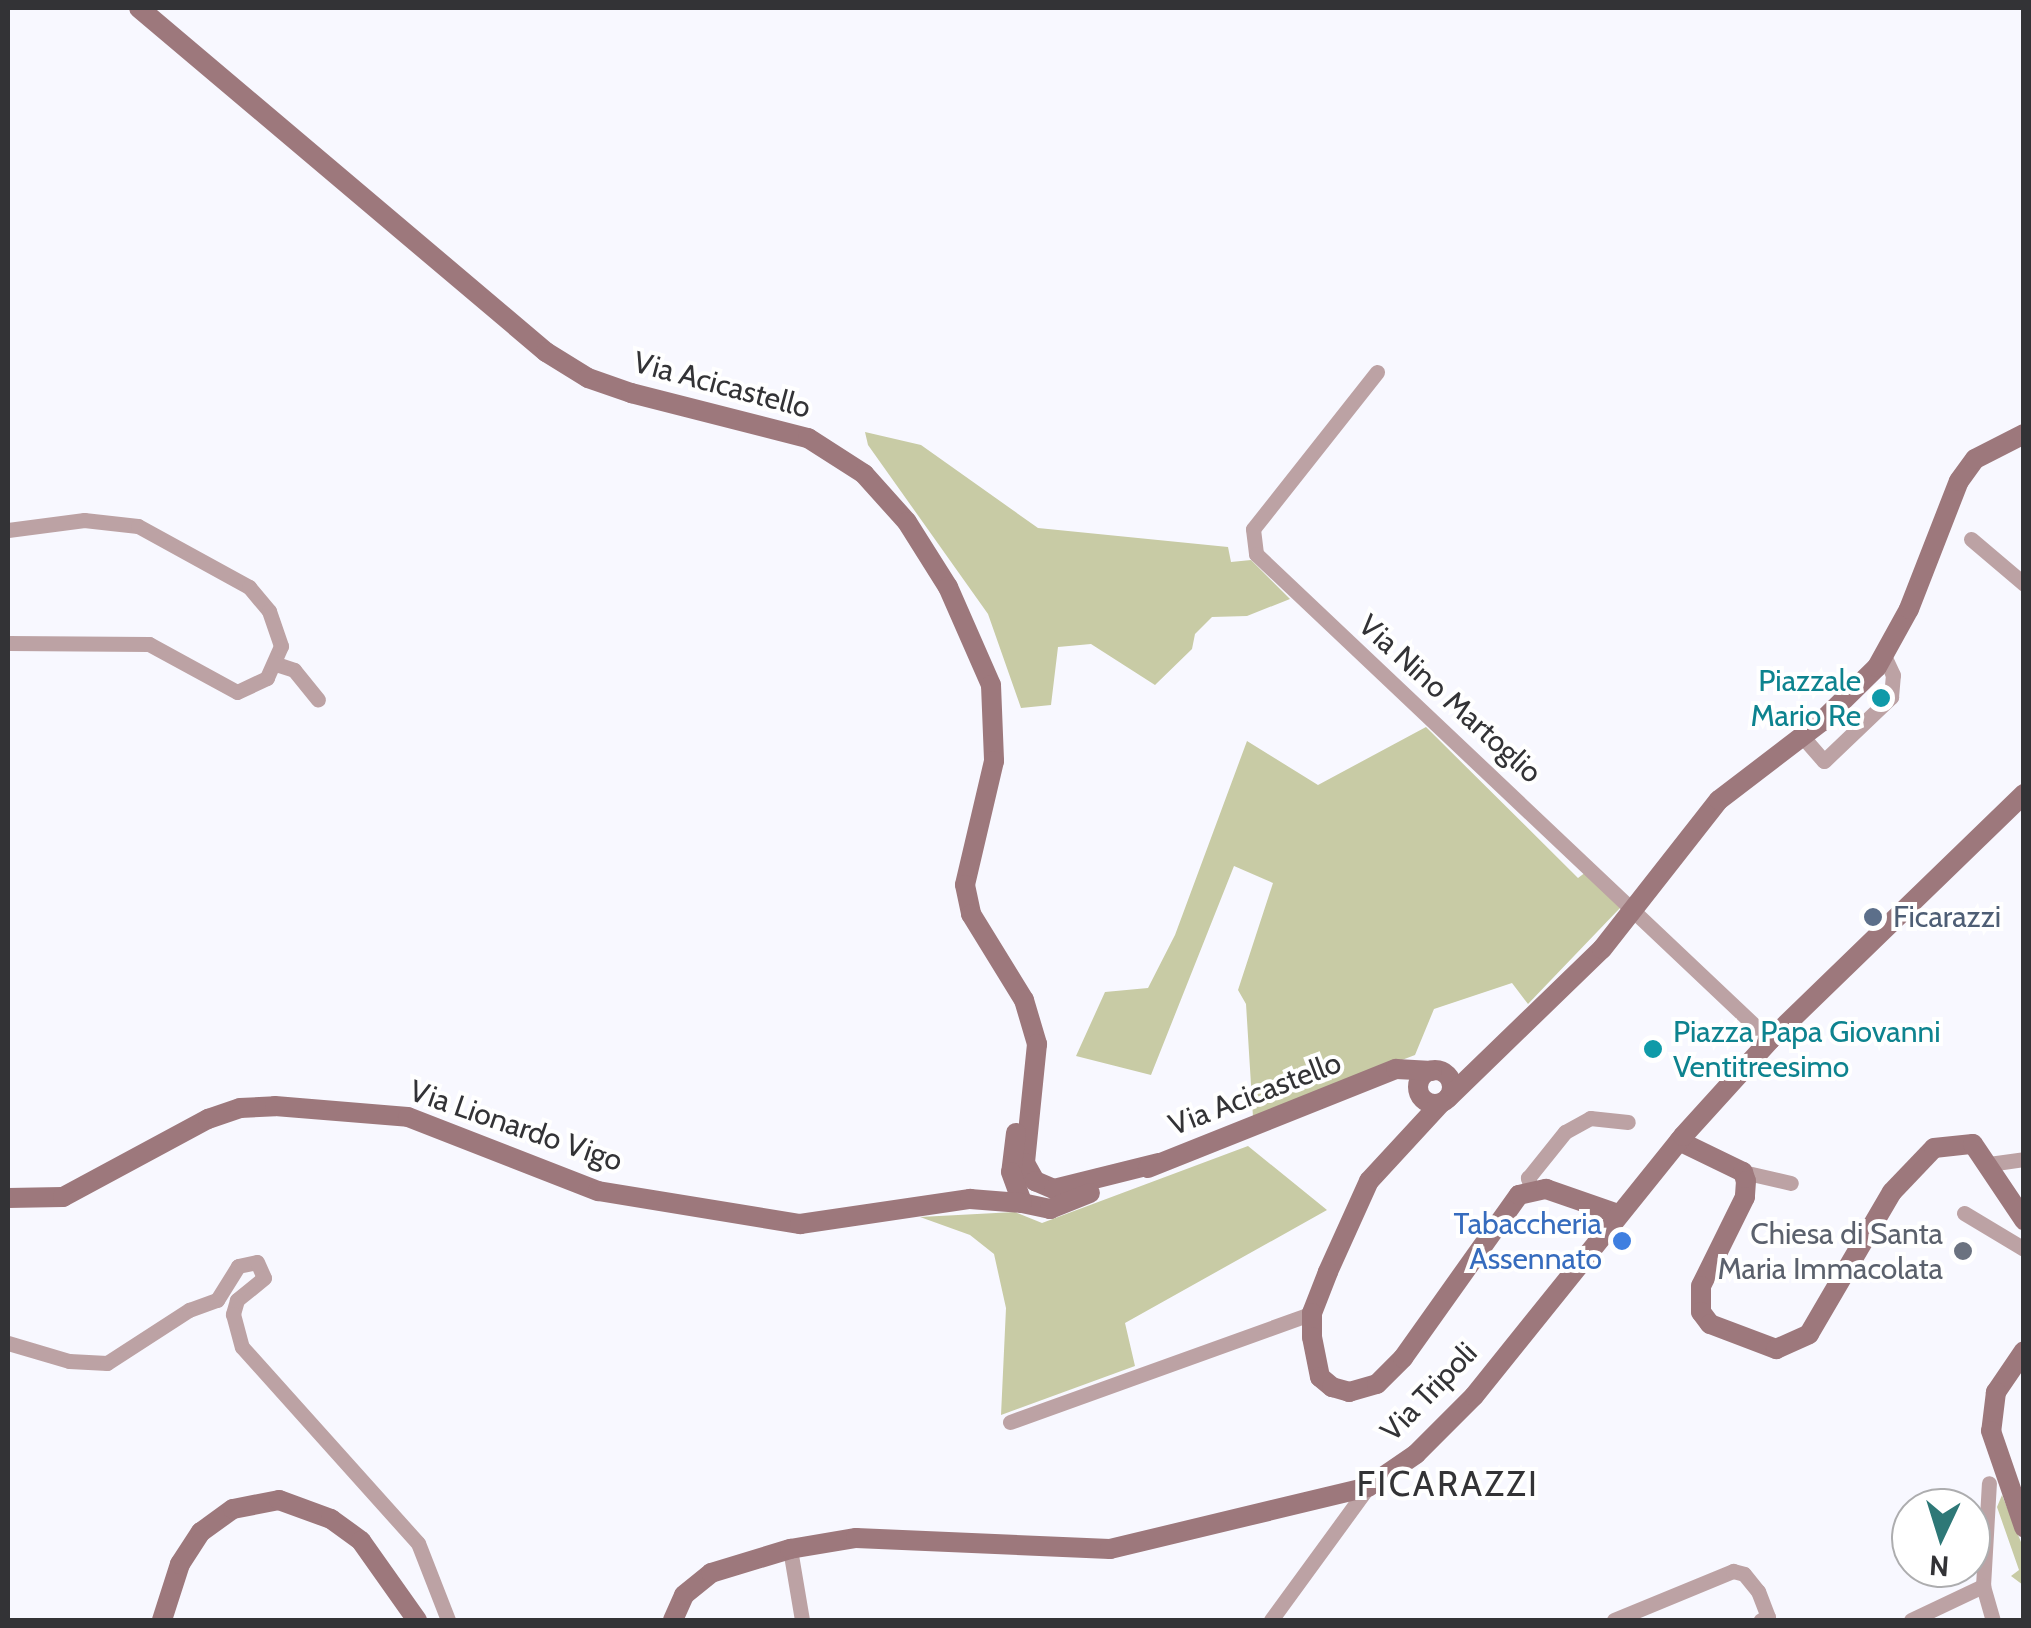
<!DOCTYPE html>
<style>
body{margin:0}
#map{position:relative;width:2031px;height:1628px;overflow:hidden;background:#f8f8ff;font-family:Cabin,sans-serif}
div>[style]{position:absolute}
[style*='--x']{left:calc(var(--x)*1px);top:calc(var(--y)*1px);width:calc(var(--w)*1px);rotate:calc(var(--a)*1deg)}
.green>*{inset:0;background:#c8cba5}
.street>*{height:15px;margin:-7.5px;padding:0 7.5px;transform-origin:7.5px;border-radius:7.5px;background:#bca2a4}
.secondary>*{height:20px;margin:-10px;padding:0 10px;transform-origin:10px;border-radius:10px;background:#9d787c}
.secondary>.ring{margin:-10px;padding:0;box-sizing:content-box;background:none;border:20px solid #9d787c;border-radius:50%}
.dots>*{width:28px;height:28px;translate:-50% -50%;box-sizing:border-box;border:5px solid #fff;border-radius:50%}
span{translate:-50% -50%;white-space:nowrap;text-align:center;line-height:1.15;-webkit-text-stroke:8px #fff;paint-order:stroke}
.street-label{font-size:30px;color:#333336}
.culture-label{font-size:30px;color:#0d838f}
.right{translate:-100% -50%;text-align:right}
.left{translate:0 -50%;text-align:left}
.service-label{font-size:30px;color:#4e5e75}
.shop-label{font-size:30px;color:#366cbe}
.worship-label{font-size:30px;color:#5b616d}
.quarter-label{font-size:35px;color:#333336;letter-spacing:2.5px}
.frame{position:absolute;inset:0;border:10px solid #333336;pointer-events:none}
.north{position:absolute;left:1891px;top:1488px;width:100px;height:100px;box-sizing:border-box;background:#fff;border:2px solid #adadaf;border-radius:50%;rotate:184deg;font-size:28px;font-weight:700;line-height:40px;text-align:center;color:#333336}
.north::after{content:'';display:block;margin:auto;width:35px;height:45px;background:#2e7877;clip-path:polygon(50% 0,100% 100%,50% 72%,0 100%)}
</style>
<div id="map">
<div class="green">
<div style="clip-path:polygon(865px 432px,921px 445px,1038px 528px,1228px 547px,1231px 562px,1251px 560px,1290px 599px,1247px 616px,1212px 617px,1195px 634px,1192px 649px,1155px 685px,1091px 644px,1058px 647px,1051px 705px,1021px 708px,988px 614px,868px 445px)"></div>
<div style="clip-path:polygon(1426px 727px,1578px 878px,1586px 872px,1620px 908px,1528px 1004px,1512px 983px,1434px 1009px,1415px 1055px,1253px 1117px,1246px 1004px,1238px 990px,1273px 883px,1234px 866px,1151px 1075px,1076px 1056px,1105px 992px,1148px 988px,1175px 935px,1247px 741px,1318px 785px)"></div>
<div style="clip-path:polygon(1248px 1146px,1327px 1210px,1125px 1323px,1135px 1366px,1001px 1415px,1006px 1308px,994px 1254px,970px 1235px,920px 1217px,1015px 1212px,1042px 1223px)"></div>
<div style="clip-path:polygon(2002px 1495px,2023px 1547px,2023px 1585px,2011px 1576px,2019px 1570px,1997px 1507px)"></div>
</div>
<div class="street">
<div style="--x:1377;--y:372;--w:200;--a:128.3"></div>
<div style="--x:1253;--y:529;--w:25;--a:83"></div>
<div style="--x:1256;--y:554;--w:707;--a:43.4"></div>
<div style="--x:8;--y:530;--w:77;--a:-7.5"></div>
<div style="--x:84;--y:520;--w:54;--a:6.3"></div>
<div style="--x:138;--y:526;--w:127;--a:28.8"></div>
<div style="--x:249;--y:587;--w:31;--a:50"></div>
<div style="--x:269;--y:611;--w:37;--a:71"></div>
<div style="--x:281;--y:646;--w:35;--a:114"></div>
<div style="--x:267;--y:678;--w:33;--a:155"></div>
<div style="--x:237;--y:692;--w:100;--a:-151.4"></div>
<div style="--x:149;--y:644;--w:141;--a:-179.6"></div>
<div style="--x:1971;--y:539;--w:70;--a:40.3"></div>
<div style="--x:276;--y:664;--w:19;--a:18"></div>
<div style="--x:294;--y:670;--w:38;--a:51"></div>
<div style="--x:1802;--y:736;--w:33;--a:49"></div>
<div style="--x:1824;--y:761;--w:93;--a:-43.7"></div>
<div style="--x:1891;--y:697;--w:22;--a:-85"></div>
<div style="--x:1893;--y:675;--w:21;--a:-115"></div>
<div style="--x:1989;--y:1164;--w:35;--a:-8"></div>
<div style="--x:1743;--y:1172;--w:49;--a:12.9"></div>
<div style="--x:1532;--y:1191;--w:14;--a:-107"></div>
<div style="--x:1528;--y:1178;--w:59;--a:-51.2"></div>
<div style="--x:1565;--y:1132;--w:29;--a:-29"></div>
<div style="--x:1590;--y:1118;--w:38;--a:6"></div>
<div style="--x:1964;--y:1213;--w:70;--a:31"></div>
<div style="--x:8;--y:1343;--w:64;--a:16.4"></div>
<div style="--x:69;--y:1361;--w:38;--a:3"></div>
<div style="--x:107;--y:1363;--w:98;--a:-32.9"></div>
<div style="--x:189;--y:1310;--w:30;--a:-20"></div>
<div style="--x:217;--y:1300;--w:40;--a:-58"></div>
<div style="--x:238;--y:1266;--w:19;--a:-12"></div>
<div style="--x:257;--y:1262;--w:17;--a:66"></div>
<div style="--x:264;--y:1278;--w:35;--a:141"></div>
<div style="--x:237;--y:1300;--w:15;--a:106"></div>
<div style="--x:233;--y:1314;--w:34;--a:75"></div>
<div style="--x:242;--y:1347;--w:263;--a:48.1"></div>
<div style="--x:418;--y:1543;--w:83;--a:68.7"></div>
<div style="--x:1010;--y:1422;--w:321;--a:-19.8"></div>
<div style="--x:790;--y:1549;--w:72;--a:80.4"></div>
<div style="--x:1983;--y:1586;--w:103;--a:-86.7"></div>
<div style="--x:1271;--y:1620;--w:165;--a:-53.9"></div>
<div style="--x:1614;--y:1620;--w:129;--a:-22.4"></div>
<div style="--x:1733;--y:1571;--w:11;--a:15"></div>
<div style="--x:1744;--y:1574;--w:22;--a:51"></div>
<div style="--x:1758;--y:1591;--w:28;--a:69"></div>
<div style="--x:1768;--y:1617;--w:8;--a:157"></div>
<div style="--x:1911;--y:1620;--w:80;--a:-25.3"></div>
<div style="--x:1983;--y:1586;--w:35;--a:74"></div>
</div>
<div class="secondary">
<div style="--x:139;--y:8;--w:533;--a:40.2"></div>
<div style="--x:546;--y:352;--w:49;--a:31.8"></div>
<div style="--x:588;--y:378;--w:46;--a:19.2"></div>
<div style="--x:631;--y:393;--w:183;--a:14.3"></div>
<div style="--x:808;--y:438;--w:67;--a:32.7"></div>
<div style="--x:864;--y:474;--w:64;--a:48.1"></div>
<div style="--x:907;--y:522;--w:77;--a:57.8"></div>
<div style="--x:948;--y:587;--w:107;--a:66.3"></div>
<div style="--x:991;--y:685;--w:76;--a:87.7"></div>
<div style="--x:994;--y:761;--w:127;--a:103.2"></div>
<div style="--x:965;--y:885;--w:30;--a:78"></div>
<div style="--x:971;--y:914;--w:101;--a:58.4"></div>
<div style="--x:1024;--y:1000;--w:46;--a:73.5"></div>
<div style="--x:1037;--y:1044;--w:120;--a:95.8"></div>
<div style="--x:1025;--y:1163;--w:21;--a:61"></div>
<div style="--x:1035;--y:1181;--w:21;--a:23"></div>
<div style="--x:1054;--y:1189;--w:107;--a:-14"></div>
<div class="ring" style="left:1418px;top:1070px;width:14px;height:14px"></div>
<div style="--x:1448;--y:1098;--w:214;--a:-44.1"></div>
<div style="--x:1602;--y:949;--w:189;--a:-51.9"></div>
<div style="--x:1719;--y:800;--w:128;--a:-37.4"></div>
<div style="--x:1821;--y:722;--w:78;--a:-44.5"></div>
<div style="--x:1877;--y:667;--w:66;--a:-61.1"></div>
<div style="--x:1909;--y:609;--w:137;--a:-68.7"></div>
<div style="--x:1959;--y:481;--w:27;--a:-54"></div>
<div style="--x:1975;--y:459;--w:55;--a:-27"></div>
<div style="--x:1441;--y:1103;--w:106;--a:132.7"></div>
<div style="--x:1369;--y:1181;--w:100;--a:114.3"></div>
<div style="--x:1328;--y:1272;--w:44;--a:111.3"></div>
<div style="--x:1312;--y:1313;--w:24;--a:90"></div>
<div style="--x:1312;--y:1337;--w:41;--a:78.7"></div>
<div style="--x:1320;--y:1377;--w:16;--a:40"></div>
<div style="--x:1332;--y:1387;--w:18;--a:16"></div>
<div style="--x:1349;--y:1392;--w:29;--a:-16"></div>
<div style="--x:1377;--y:1384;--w:37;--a:-45"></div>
<div style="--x:1403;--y:1358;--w:200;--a:-54.6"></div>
<div style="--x:1519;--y:1195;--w:28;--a:-13"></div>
<div style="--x:1546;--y:1189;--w:76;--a:19.1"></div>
<div style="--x:1016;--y:1133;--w:39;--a:97"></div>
<div style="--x:1011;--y:1172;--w:33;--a:70"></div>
<div style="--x:1022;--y:1203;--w:29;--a:12"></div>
<div style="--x:1050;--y:1209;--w:43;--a:-21.8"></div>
<div style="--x:1679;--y:1141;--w:71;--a:25.8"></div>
<div style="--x:1743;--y:1172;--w:9;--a:72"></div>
<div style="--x:1746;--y:1181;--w:16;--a:94"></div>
<div style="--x:1745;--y:1197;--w:99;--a:116.3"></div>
<div style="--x:1701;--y:1286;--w:26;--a:90"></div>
<div style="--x:1701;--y:1312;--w:15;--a:53"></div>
<div style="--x:1710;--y:1324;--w:71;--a:20.7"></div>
<div style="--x:1776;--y:1349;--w:36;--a:-24"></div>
<div style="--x:1809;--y:1334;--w:164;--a:-59.7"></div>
<div style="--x:1892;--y:1192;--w:61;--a:-46.3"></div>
<div style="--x:1934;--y:1148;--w:39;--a:-6"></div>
<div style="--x:1973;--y:1144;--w:92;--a:56.1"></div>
<div style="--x:1148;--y:1168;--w:267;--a:-21.8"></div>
<div style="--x:1396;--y:1069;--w:36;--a:3"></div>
<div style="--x:8;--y:1198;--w:55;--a:-1"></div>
<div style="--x:63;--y:1197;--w:165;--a:-28.3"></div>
<div style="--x:208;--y:1119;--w:34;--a:-19"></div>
<div style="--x:240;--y:1108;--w:35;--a:-3"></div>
<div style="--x:275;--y:1106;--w:133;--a:4.7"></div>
<div style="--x:408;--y:1117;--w:204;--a:21.3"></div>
<div style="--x:598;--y:1191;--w:205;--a:9.3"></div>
<div style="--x:800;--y:1224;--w:172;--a:-8.4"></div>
<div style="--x:970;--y:1199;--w:52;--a:4.4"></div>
<div style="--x:2024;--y:1351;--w:50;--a:124.3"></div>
<div style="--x:1996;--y:1392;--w:39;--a:97"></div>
<div style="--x:1991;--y:1431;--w:102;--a:71"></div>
<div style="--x:162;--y:1620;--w:59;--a:-72.2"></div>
<div style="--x:180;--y:1564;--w:38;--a:-57"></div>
<div style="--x:201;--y:1532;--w:39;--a:-36"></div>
<div style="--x:233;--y:1509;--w:47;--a:-11.1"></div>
<div style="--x:279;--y:1500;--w:55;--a:20.1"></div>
<div style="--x:331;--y:1519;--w:37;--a:36"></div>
<div style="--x:361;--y:1541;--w:97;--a:54.7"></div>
<div style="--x:673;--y:1620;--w:27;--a:-66"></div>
<div style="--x:684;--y:1595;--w:35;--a:-39"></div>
<div style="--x:711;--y:1573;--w:83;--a:-16.9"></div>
<div style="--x:790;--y:1549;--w:67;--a:-9.5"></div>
<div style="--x:856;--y:1538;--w:254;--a:2.5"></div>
<div style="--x:1110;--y:1549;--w:265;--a:-13.5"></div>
<div style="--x:1368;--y:1487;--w:58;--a:-34.5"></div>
<div style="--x:1416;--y:1454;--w:82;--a:-45"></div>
<div style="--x:1474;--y:1396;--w:334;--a:-51.2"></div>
<div style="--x:1683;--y:1136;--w:130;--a:-47.8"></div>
<div style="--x:1770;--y:1040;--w:354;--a:-44.1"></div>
</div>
<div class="dots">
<div style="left:1881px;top:698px;background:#0f9aa8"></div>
<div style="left:1873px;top:917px;background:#5c6f8a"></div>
<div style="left:1653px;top:1049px;background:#0f9aa8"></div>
<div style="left:1622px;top:1241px;background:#3f7fe0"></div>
<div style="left:1963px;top:1251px;background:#6b7280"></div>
</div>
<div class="street-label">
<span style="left:722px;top:385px;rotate:15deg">Via Acicastello</span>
<span style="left:1450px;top:699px;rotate:42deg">Via Nino Martoglio</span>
<span style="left:1255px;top:1094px;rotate:-21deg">Via Acicastello</span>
<span style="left:516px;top:1126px;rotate:19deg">Via Lionardo Vigo</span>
<span style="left:1429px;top:1392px;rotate:-46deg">Via Tripoli</span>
</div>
<div class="culture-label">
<span class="right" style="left:1861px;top:698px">Piazzale<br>Mario Re</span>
<span class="left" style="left:1673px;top:1049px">Piazza Papa Giovanni<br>Ventitreesimo</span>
</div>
<div class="service-label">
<span class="left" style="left:1893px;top:917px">Ficarazzi</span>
</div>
<div class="shop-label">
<span class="right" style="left:1602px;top:1241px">Tabaccheria<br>Assennato</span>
</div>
<div class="worship-label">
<span class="right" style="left:1943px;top:1251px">Chiesa di Santa<br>Maria Immacolata</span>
</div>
<div class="quarter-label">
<span style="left:1448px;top:1484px">FICARAZZI</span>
</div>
<div class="frame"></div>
<div class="north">N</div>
</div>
